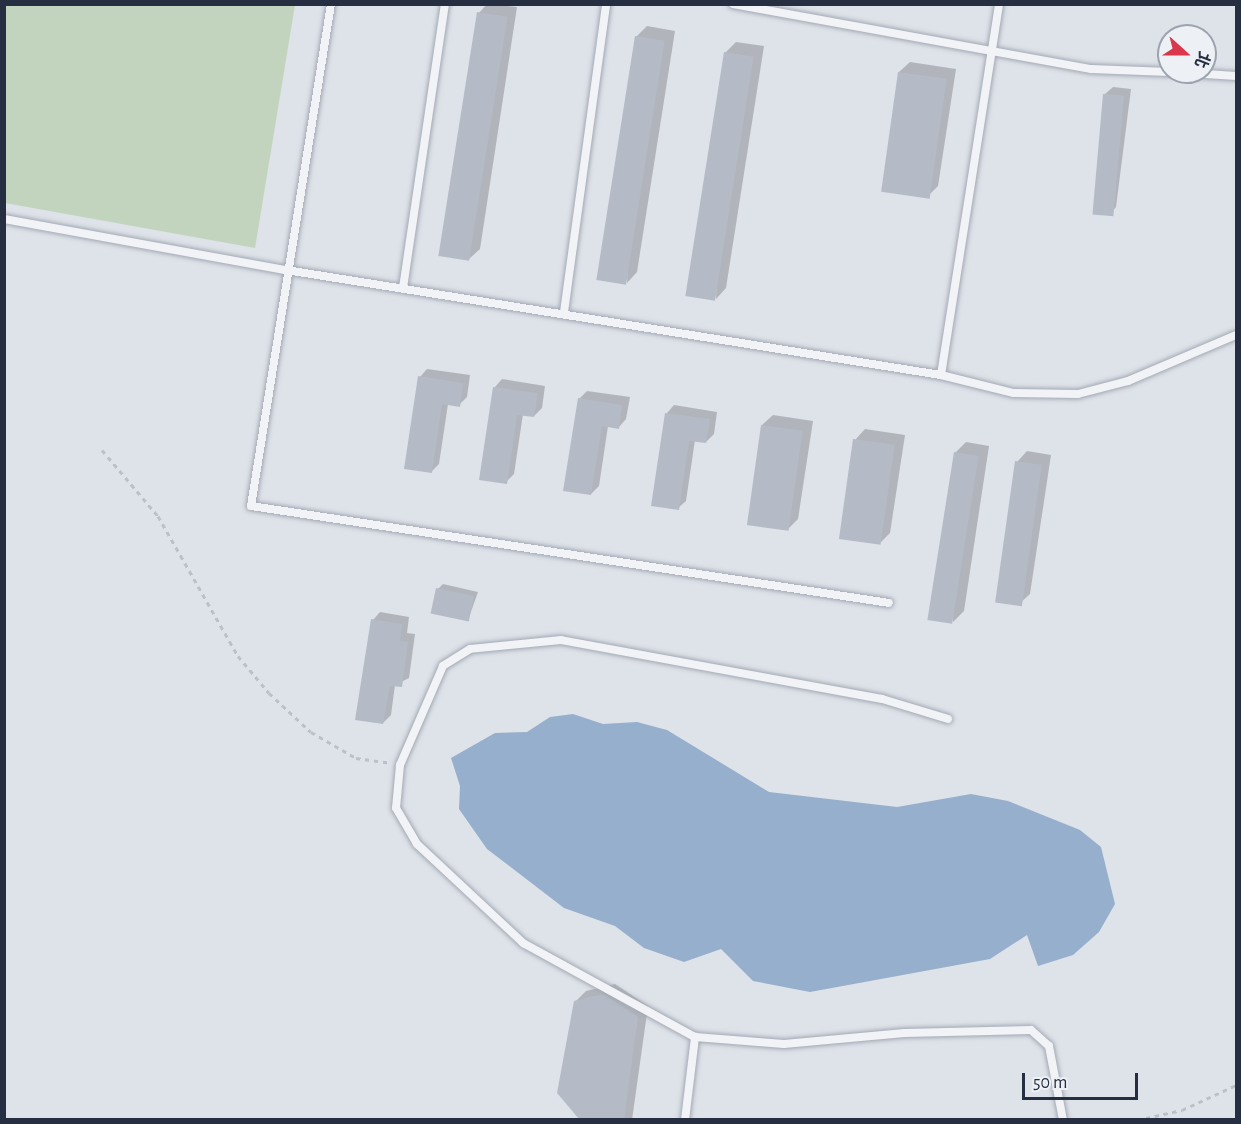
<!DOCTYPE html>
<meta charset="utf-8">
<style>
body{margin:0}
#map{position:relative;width:1241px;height:1124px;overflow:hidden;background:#dee2e9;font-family:"Alegreya Sans","Noto Sans TC",sans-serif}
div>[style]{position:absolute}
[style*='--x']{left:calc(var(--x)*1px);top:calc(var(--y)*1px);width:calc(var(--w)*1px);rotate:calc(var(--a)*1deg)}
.green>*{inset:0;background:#c3d4be}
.water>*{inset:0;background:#95afcc}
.shadow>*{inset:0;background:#0003}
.building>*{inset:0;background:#b5bbc6;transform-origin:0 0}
.path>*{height:3px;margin-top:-1.5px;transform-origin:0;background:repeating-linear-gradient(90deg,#bcc0c8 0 4.5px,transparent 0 9px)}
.roads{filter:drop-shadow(0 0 2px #a3a9b3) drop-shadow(0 0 2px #a3a9b3)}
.lane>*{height:8px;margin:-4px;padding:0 4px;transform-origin:4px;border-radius:4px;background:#f1f3f7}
span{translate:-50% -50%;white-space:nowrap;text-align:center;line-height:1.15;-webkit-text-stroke:4.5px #edf1f6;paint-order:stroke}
.frame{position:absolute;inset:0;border:6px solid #262f41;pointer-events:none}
.north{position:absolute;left:1157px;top:24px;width:60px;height:60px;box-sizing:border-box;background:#edf1f6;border:2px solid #9da3ae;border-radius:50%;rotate:111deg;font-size:16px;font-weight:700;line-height:24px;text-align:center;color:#262f41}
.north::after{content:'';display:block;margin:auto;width:21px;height:27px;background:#da374d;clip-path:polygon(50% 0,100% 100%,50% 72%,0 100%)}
.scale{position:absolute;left:1022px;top:1073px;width:116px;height:27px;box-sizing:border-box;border:3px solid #262f41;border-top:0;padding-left:8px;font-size:18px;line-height:21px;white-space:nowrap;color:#262f41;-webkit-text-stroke:4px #edf1f6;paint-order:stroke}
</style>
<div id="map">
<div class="green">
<div style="clip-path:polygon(4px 5px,295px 5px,255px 248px,5px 203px)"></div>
</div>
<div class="water">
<div style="clip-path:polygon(573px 714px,603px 724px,637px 722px,667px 730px,769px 792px,897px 807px,971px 794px,1008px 801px,1080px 830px,1101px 847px,1115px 904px,1099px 932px,1073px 955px,1038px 966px,1027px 935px,990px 959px,810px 992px,753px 981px,721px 949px,684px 962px,644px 948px,615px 926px,564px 908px,487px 849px,459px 809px,460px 786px,451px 758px,495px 733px,527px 732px,550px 717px)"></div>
</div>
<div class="shadow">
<div style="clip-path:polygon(487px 4px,517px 7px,480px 249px,469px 259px,479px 13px)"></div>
<div style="clip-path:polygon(647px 26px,675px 31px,637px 272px,627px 283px,636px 37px)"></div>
<div style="clip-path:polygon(736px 42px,764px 46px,726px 288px,716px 299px,725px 53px)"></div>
<div style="clip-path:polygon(910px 62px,956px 69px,938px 186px,927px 197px,899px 72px)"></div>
<div style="clip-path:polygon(1113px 87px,1131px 89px,1116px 207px,1109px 215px,1105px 94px)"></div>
<div style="clip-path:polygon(427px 369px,470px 375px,467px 397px,459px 405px,448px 404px,439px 464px,431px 472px,420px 377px)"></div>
<div style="clip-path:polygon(502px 379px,545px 386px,542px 408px,534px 416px,523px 414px,514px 474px,506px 482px,495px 387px)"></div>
<div style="clip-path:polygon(587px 391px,630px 397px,626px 419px,619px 427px,608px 426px,599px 486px,591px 494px,579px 399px)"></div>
<div style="clip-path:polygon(674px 405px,717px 412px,714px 434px,706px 442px,695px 440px,686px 501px,678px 508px,667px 413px)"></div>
<div style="clip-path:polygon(773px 415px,813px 421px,798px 519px,787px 530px,762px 425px)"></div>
<div style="clip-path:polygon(865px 429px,905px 435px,890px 533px,879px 544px,855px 440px)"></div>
<div style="clip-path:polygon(966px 442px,989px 446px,964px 611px,953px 622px,955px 453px)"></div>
<div style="clip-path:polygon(1027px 451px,1051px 455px,1030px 594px,1019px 604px,1017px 462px)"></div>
<div style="clip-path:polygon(443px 584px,478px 592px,468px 620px,438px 589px)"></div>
<div style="clip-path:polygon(380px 612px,409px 617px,407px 633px,415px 634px,409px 678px,395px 685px,391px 715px,383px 723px,373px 620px)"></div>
<div style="clip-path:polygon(615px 984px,648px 1006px,632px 1120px,580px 1120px,575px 1002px,586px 991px)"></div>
</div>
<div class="building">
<div style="left:477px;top:12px;width:31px;height:247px;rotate:9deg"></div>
<div style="left:635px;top:36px;width:30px;height:247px;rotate:9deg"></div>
<div style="left:724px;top:52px;width:30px;height:247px;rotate:9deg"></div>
<div style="left:898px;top:72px;width:49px;height:121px;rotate:8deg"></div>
<div style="left:1103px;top:94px;width:21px;height:121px;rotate:5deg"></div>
<div style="clip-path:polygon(418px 376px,463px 383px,460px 407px,442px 404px,432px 473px,404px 469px)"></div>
<div style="clip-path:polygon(493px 387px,538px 393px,534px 417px,517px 415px,507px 484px,479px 480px)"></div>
<div style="clip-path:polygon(578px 398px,622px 405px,619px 429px,602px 426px,591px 495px,563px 491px)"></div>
<div style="clip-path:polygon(665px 413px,710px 419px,706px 443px,689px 441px,679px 510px,651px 506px)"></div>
<div style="left:761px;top:425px;width:42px;height:101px;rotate:8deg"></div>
<div style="left:853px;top:439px;width:42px;height:101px;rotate:8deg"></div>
<div style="left:954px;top:452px;width:25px;height:170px;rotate:9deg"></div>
<div style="left:1015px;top:461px;width:27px;height:143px;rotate:8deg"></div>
<div style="left:436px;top:588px;width:39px;height:26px;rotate:12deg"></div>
<div style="clip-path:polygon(371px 619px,402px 624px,400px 641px,408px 642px,402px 687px,390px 686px,383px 724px,355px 720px)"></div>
<div style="clip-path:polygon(603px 994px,638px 1017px,624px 1119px,579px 1119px,557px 1093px,574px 1001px)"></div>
</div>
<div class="path">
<div style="--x:102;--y:450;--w:87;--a:49.7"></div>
<div style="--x:158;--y:516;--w:161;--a:60.3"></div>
<div style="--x:238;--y:656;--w:48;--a:50"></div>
<div style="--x:269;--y:693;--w:57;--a:42.9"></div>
<div style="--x:311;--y:732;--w:52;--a:30"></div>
<div style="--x:356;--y:758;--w:34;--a:8"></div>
<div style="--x:1137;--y:1120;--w:46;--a:-12.5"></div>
<div style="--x:1182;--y:1110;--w:60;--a:-24.8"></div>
</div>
<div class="roads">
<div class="lane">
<div style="--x:331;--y:4;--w:508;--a:99.05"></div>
<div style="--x:251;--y:506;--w:645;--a:8.64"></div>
<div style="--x:733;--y:4;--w:364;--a:10.3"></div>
<div style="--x:1091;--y:69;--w:78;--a:2.2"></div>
<div style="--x:1175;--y:72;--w:61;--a:3.8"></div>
<div style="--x:4;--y:219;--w:287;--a:10.3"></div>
<div style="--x:286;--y:270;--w:663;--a:9.11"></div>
<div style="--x:941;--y:375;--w:75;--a:13.9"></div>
<div style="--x:1014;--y:393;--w:64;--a:0.9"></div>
<div style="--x:1078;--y:394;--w:52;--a:-14.6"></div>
<div style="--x:1128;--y:381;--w:117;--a:-23.1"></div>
<div style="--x:403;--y:288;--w:287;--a:-81.6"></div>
<div style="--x:564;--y:312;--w:311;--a:-82.2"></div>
<div style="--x:941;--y:375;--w:376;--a:-81.1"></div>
<div style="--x:948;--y:719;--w:69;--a:-163.1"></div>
<div style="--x:882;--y:699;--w:326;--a:-169.6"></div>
<div style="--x:561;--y:640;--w:91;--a:174.4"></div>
<div style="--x:470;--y:649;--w:32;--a:148"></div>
<div style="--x:443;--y:666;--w:108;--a:113.5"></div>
<div style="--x:400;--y:765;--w:43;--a:95.3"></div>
<div style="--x:396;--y:808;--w:42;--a:59.7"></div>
<div style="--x:417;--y:844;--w:145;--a:43"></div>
<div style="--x:523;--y:943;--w:196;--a:28.7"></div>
<div style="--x:695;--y:1037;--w:89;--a:4.5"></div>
<div style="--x:784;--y:1044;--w:121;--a:-5.2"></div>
<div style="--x:905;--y:1033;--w:126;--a:-1.4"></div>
<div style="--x:1031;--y:1030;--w:24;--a:42"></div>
<div style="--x:1049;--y:1046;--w:75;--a:79.3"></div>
<div style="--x:685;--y:1120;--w:84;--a:-83.1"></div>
</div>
</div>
<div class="frame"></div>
<div class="north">北</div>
<div class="scale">50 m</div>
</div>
